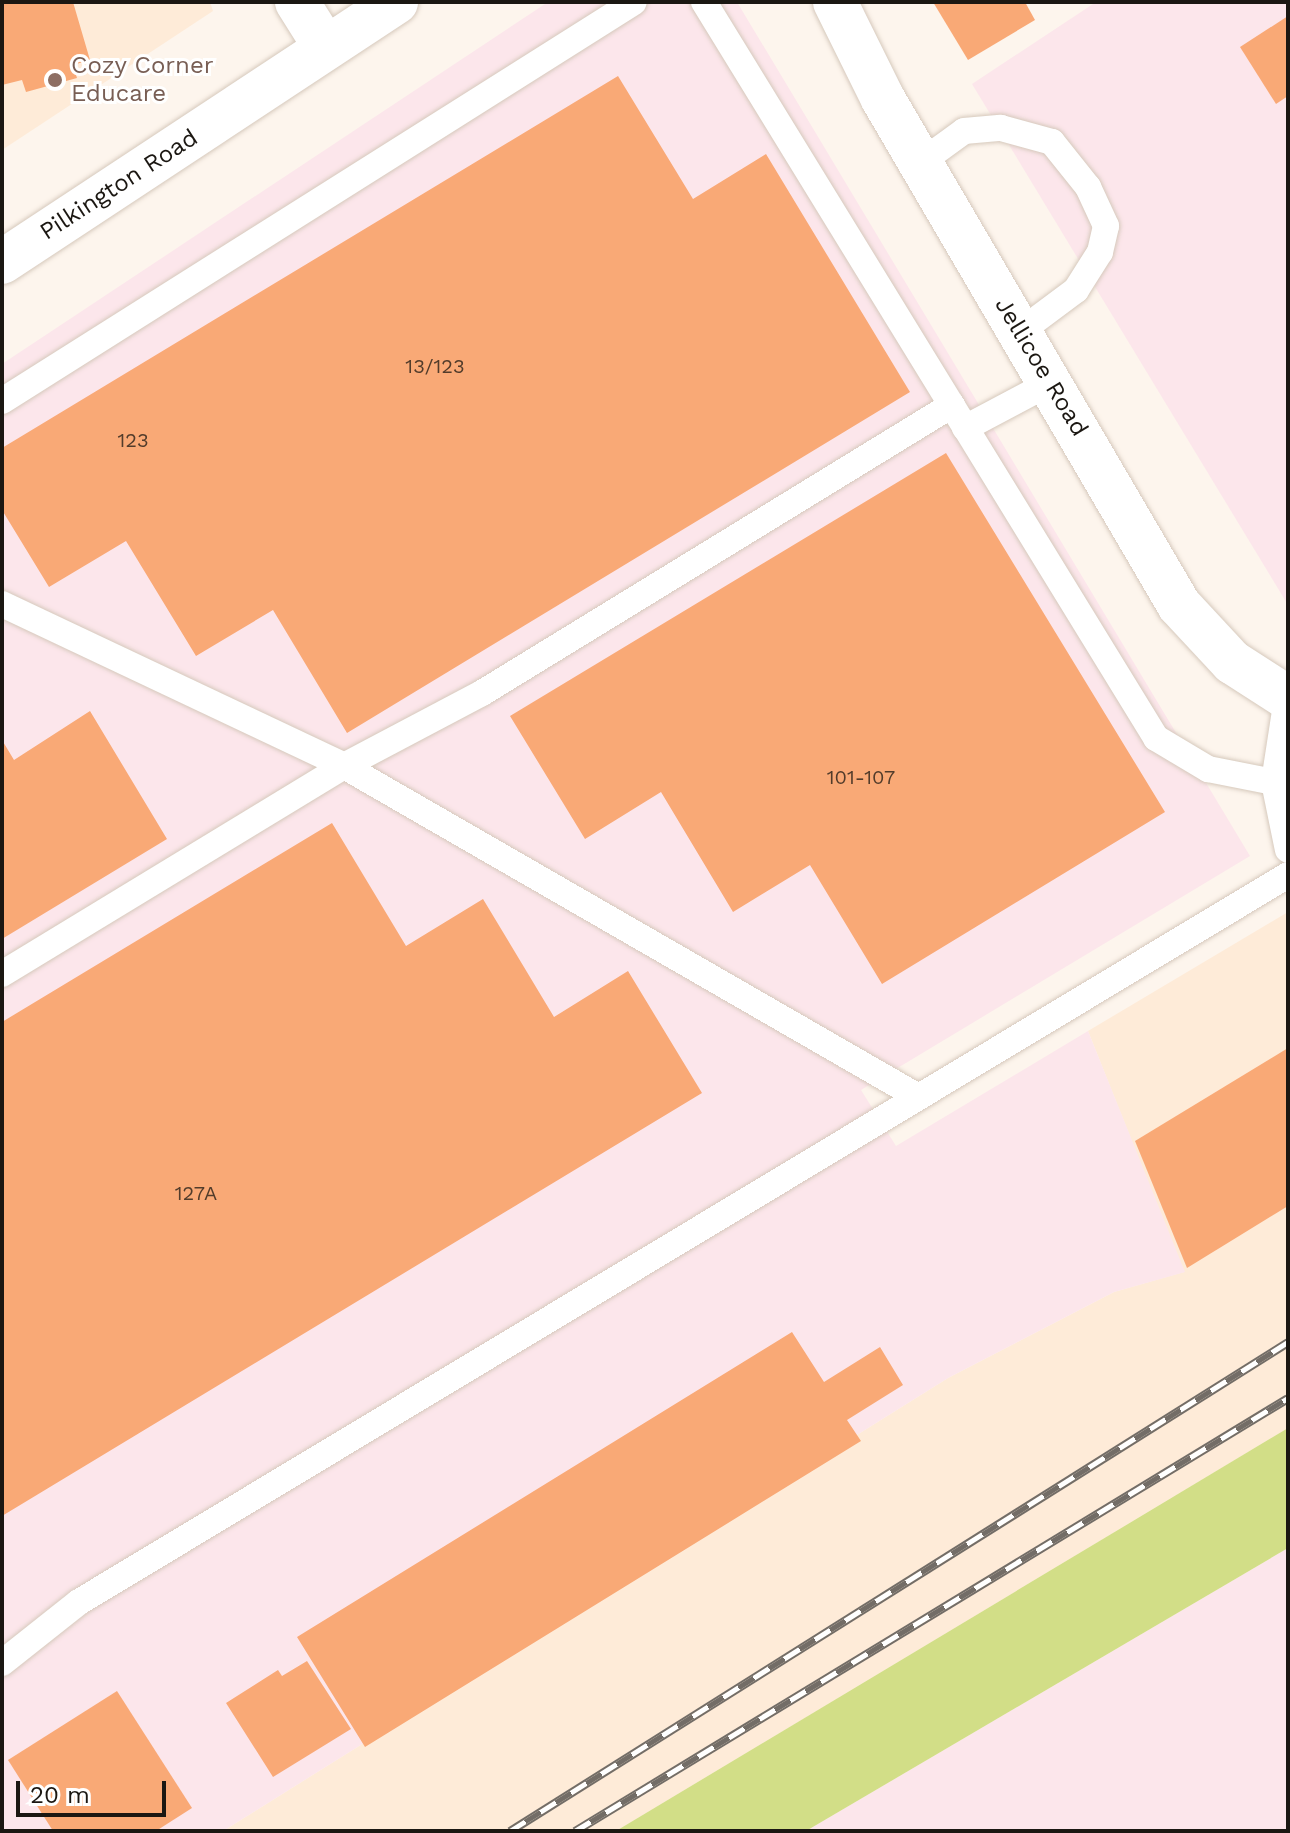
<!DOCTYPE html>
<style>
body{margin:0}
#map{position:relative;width:1290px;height:1833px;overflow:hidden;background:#fdf5ed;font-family:"Work Sans",sans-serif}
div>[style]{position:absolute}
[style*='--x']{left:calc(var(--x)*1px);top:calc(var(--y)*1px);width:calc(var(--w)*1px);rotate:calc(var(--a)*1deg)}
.built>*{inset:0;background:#feebd8}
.industrial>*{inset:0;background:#fce6eb}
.green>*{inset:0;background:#d2de87}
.building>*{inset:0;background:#f9a976}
.roads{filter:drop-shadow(0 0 2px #d6c9bc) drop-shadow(0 0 2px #d6c9bc)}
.service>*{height:26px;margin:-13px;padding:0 13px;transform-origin:13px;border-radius:13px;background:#fff}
.minor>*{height:44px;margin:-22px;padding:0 22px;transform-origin:22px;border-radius:22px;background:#fff}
.primary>*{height:44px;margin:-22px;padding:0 22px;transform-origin:22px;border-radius:22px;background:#fff}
.rail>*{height:9px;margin-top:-4.5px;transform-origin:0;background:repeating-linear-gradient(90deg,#fff 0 18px,#736d67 0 36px);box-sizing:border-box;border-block:2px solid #736d67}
.dots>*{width:22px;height:22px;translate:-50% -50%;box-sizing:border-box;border:4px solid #fff;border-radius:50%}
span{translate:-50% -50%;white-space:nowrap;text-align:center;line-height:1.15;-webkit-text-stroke:6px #fff;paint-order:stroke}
.number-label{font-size:20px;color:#523c2b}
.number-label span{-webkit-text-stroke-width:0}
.education-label{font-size:24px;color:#785e54}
.left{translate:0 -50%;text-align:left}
.street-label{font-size:24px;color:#1b1712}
.frame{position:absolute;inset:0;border:4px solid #1b1712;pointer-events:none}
.scale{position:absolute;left:16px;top:1781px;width:150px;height:36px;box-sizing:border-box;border:4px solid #1b1712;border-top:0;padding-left:10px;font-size:24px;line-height:28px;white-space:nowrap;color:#1b1712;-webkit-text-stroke:6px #fff;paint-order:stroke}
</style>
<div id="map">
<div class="built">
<div style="clip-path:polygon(2px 2px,210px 2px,213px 11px,2px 150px)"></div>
<div style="clip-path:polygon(1288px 912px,1288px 1428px,616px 1831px,223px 1831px,948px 1378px,1114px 1292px,1184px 1272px,1088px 1031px)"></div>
</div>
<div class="industrial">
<div style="clip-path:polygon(548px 2px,737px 2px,1250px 856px,861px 1090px,896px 1146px,1088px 1031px,1185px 1272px,1114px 1292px,948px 1378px,223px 1831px,2px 1831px,2px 364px)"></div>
<div style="clip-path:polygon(1096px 2px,1288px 2px,1288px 605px,972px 84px)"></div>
<div style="clip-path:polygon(1288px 1548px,1288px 1831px,806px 1831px)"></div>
</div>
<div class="green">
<div style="clip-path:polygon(1288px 1428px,1288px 1548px,806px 1831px,616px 1831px)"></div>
</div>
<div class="building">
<div style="clip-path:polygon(2px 2px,73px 2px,90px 60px,73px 65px,77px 78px,26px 92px,22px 80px,2px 85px)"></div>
<div style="clip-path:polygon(933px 2px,1025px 2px,1035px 20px,968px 60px)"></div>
<div style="clip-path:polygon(1288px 16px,1288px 96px,1276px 104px,1240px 47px)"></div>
<div style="clip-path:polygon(618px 76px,693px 199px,766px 154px,910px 392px,347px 733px,273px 610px,196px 656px,126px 541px,49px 587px,2px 510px,2px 448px)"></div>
<div style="clip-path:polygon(946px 453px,1165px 812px,882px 984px,810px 865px,733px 912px,661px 792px,585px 839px,510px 716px)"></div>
<div style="clip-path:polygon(90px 711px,167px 839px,2px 939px,2px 740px,14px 760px)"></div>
<div style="clip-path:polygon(332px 823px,406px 946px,483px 899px,554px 1017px,628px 971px,702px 1093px,2px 1516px,2px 1022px)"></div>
<div style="clip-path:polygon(1288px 1048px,1288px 1206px,1187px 1268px,1135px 1141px)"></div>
<div style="clip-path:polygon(792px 1332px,824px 1382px,880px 1347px,903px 1385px,847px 1420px,861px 1441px,365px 1747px,297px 1637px)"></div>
<div style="clip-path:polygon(307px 1661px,351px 1729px,273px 1777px,226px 1703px,278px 1670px,282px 1676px)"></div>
<div style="clip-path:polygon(117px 1691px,192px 1808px,156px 1831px,53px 1831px,8px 1760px)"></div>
</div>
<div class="roads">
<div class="service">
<div style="--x:704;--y:2;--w:864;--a:58.44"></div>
<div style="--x:1156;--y:738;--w:61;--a:30.8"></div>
<div style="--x:1208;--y:769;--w:67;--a:11.1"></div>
<div style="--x:920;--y:163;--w:54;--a:-36"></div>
<div style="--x:964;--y:131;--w:37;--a:-5"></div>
<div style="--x:1001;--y:128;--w:53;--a:15.4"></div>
<div style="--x:1052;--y:142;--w:58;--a:51.3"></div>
<div style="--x:1088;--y:187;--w:43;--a:65.2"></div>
<div style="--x:1106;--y:226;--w:27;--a:103"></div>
<div style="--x:1100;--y:252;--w:45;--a:122.3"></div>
<div style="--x:1076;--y:290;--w:69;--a:143.3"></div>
<div style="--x:2;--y:401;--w:747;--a:-32.27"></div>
<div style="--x:965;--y:428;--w:96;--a:-27.9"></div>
<div style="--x:2;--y:604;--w:378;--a:25.3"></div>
<div style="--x:344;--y:766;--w:659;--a:29.95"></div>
<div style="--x:1287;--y:698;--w:85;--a:98.8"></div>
<div style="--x:1274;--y:782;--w:69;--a:78.4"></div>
<div style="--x:2;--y:974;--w:400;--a:-31.3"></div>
<div style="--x:344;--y:766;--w:156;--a:-27.9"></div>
<div style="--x:482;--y:693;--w:551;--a:-31.5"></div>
<div style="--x:2;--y:1663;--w:98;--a:-38.4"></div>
<div style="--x:79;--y:1602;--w:1411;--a:-31.02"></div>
</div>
<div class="minor">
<div style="--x:297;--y:2;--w:54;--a:57.8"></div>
</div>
<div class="primary">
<div style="--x:835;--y:2;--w:108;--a:63.7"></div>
<div style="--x:883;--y:99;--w:586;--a:59.67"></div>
<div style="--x:1179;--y:605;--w:78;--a:47.1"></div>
<div style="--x:1232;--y:662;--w:67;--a:32.7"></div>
<div style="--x:2;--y:262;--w:472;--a:-33.4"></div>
</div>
</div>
<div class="rail">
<div style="--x:510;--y:1831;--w:919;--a:-32.15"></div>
<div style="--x:575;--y:1831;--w:834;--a:-31.27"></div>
</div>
<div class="dots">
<div style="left:55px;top:80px;background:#8d6e63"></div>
</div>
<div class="number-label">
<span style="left:435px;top:366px">13/123</span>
<span style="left:133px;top:440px">123</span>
<span style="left:861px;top:777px">101-107</span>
<span style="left:196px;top:1193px">127A</span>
</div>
<div class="education-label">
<span class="left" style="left:71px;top:80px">Cozy Corner<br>Educare</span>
</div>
<div class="street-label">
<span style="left:119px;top:185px;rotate:-33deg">Pilkington Road</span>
<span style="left:1041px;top:367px;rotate:59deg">Jellicoe Road</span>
</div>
<div class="frame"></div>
<div class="scale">20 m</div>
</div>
